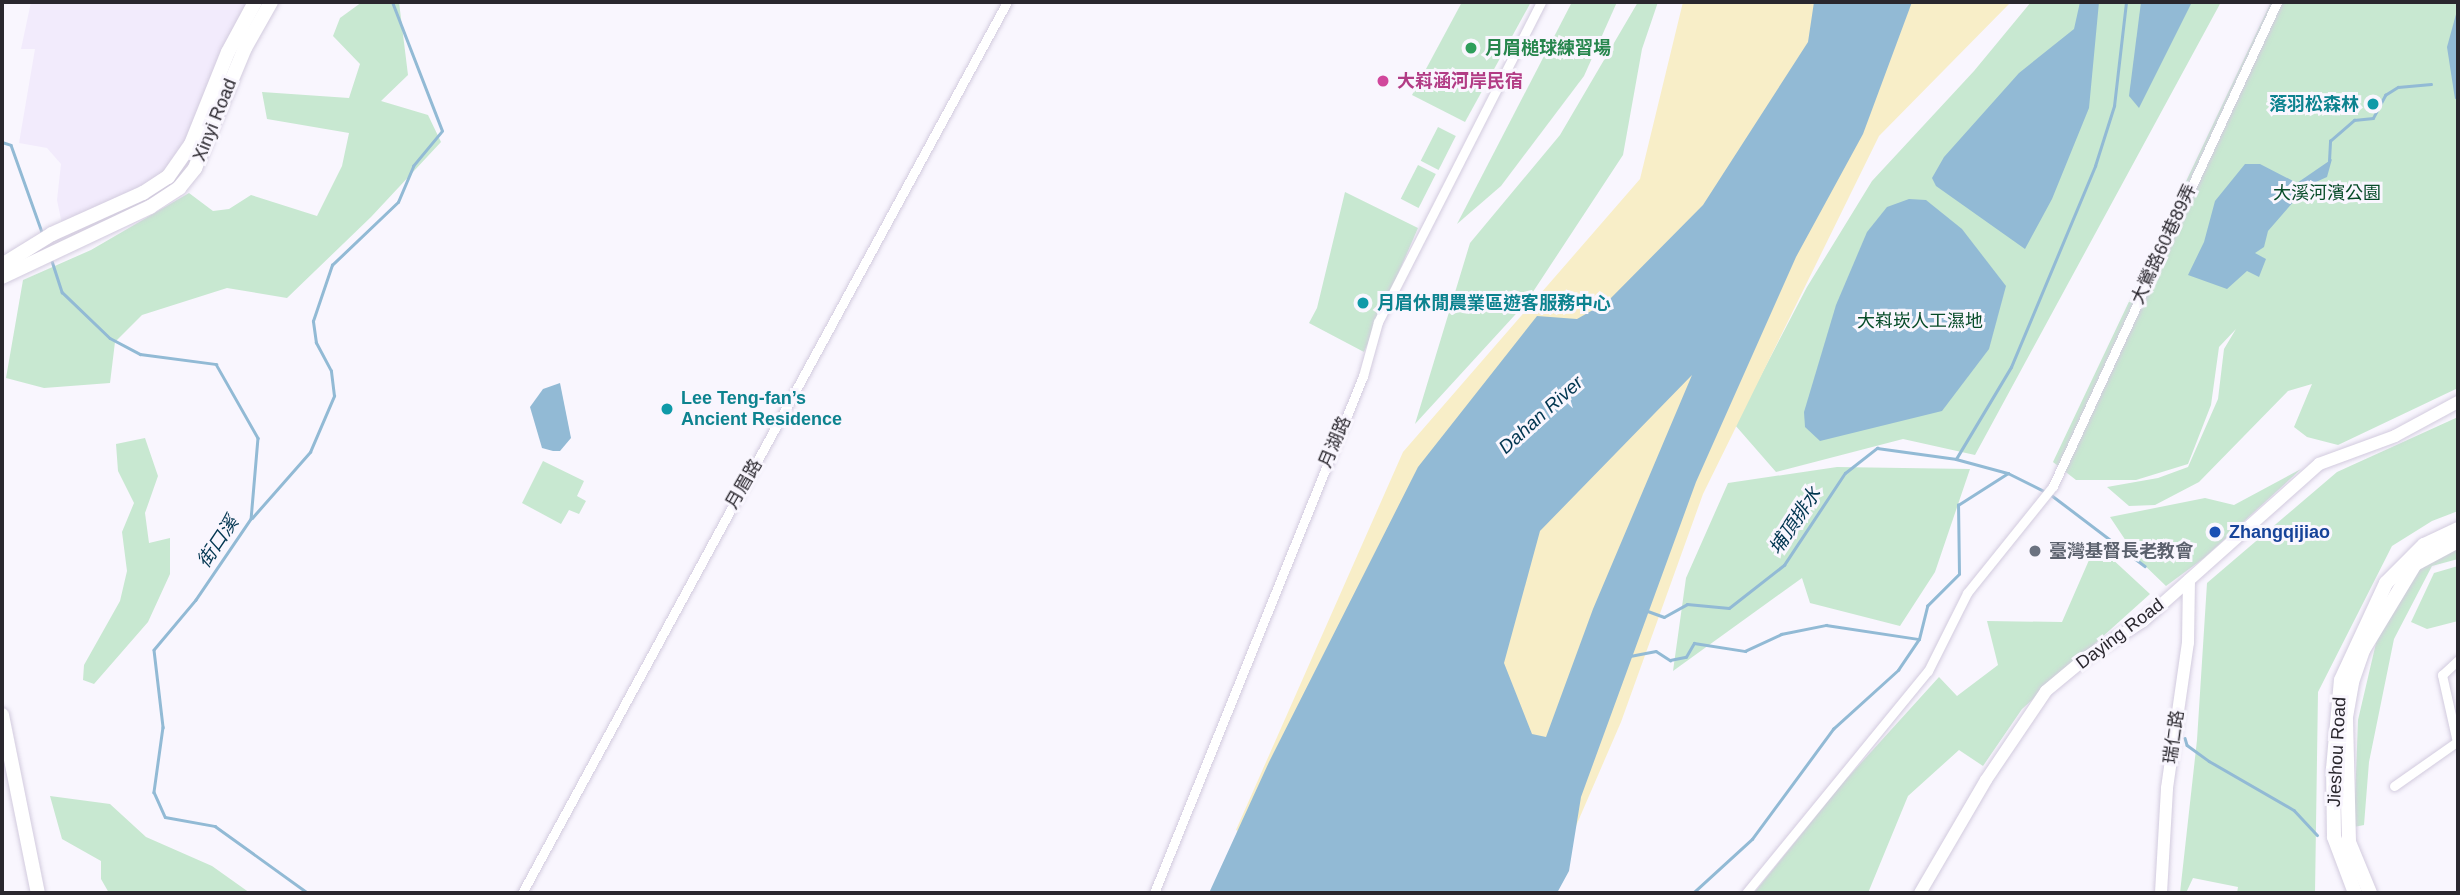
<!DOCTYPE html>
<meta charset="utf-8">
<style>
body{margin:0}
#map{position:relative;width:2460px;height:895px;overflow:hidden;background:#f9f6fe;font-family:Arial,"Noto Sans TC",sans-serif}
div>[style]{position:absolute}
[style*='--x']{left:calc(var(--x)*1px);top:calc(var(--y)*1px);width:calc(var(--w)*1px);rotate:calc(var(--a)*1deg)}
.built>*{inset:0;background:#f2ebfc}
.green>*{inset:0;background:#c8e8d1;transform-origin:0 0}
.sand>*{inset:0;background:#f8eec8}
.water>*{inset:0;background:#92bad5}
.stream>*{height:2.5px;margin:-1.25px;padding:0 1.25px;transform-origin:1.25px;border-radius:1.25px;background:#92bad5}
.roads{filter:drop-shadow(0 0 2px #d2cbde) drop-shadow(0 0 2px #d2cbde)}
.street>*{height:9px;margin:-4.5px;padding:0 4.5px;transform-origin:4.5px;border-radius:4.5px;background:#fff}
.secondary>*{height:12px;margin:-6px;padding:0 6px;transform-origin:6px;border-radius:6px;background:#fff}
.primary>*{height:14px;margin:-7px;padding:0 7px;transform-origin:7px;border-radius:7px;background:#fff}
.dots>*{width:19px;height:19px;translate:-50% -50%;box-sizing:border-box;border:4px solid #f9f6fe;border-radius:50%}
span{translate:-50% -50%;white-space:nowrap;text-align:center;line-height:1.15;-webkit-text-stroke:6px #f9f6fe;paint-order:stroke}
.leisure-label{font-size:18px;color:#27864d;font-weight:700}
.left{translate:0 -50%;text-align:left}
.hotel-label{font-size:18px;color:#b23c85;font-weight:700}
.culture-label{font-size:18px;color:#0d838f;font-weight:700}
.right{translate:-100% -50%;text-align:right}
.street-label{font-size:18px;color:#2a272e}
.park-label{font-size:18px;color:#064b28}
.transit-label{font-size:18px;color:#164399;font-weight:700}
.worship-label{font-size:18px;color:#5b616d;font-weight:700}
.water-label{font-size:19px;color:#003550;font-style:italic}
.frame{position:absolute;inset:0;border:4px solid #2a272e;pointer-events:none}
</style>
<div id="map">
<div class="built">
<div style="clip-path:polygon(31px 2px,252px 2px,176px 163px,158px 182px,63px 229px,57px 200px,61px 164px,47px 148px,19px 143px,35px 49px,21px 49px)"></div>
</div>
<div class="green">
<div style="clip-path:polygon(362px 2px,399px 2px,408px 75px,381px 101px,428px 115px,441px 142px,371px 217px,287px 298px,227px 288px,142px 315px,115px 342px,110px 383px,44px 388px,6px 378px,23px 280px,91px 250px,189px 193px,213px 211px,229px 209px,251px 195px,317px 216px,342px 166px,349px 133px,267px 119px,262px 92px,349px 98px,360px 64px,333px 36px,340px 18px)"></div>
<div style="clip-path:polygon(1462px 2px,1531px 2px,1465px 122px,1412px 95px)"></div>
<div style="clip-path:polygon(1572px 2px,1617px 2px,1584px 76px,1501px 186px,1457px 224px)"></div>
<div style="clip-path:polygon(1638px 2px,1658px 2px,1642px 49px,1623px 155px,1525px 304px,1415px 424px,1470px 243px,1560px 135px)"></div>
<div style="clip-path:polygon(2031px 2px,2221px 2px,1975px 455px,1903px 439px,1776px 472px,1735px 425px,1807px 287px,1872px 181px,1974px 71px)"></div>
<div style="clip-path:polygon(2271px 2px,2458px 2px,2458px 388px,2338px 445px,2307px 437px,2294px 427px,2312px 384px,2288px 391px,2199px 482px,2155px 505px,2129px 506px,2107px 487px,2158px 478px,2188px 467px,2218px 399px,2224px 349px,2236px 329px,2219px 347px,2211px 405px,2188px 464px,2136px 480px,2076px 480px,2053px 462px)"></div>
<div style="left:1438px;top:127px;width:20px;height:38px;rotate:27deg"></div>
<div style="left:1418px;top:165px;width:20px;height:38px;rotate:27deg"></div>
<div style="clip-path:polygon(1345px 192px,1418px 228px,1364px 352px,1309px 323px,1317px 308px)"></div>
<div style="clip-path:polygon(2458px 417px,2458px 511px,2432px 521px,2392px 546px,2318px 692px,2315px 893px,2237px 893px,2238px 887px,2193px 878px,2186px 893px,2180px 893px,2197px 740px,2207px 583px,2337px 472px)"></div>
<div style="clip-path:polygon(145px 438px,158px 476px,145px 513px,149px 543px,170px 538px,170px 574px,148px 622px,94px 684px,83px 680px,84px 665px,120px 601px,127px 571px,122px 532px,134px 503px,118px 471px,116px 444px)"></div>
<div style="clip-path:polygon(543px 461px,584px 481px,577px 496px,586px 501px,579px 514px,569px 510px,561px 524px,522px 503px)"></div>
<div style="clip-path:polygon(1837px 467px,1970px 469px,1935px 572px,1900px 626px,1810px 603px,1802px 578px,1673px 671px,1686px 578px,1728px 483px)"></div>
<div style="clip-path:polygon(2301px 469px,2204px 558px,2166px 586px,2138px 559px,2110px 517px,2205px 498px,2234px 505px)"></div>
<div style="clip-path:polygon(2096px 544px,2150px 594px,2022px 709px,1983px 766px,1959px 750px,1908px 796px,1868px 893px,1754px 893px,1841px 785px,1939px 677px,1957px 696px,1998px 665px,1987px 621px,2062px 622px)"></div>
<div style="clip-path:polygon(2458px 544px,2458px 559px,2432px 566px,2394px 639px,2369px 762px,2364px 825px,2354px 827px,2358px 720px,2376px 643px,2413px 571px)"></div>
<div style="clip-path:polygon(2458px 566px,2458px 621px,2427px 629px,2411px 622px,2434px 573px)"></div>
<div style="clip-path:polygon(50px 796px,110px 804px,146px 837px,212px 866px,250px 893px,109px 893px,101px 879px,101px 861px,62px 839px)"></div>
</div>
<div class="sand">
<div style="clip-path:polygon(1683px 2px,2011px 2px,1879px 136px,1703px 494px,1621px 722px,1547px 893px,1369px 893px,1236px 830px,1403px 452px,1640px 179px)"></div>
</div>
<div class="water">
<div style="clip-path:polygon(evenodd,1814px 2px,1912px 2px,1863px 134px,1796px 257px,1696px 482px,1581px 797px,1569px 871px,1557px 893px,1209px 893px,1269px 762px,1418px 467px,1537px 316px,1577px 319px,1607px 302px,1703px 205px,1808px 42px,1814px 2px,1692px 375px,1593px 609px,1546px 737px,1532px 734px,1504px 663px,1540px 531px,1692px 375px)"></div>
<div style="clip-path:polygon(2080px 2px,2099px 2px,2089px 108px,2052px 199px,2025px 249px,1936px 186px,1932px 178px,1944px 157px,2019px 73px,2074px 29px)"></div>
<div style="clip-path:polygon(2141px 2px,2192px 2px,2139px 108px,2129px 96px)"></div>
<div style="clip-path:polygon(2458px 7px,2458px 98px,2455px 99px,2447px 47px)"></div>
<div style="clip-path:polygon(2332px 159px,2327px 177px,2307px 186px,2268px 231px,2264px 247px,2255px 253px,2266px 259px,2259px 277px,2247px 271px,2227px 289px,2188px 275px,2204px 242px,2215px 201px,2245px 164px,2260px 164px,2297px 183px)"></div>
<div style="clip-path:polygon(1909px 199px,1926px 200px,1962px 229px,2006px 286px,1989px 349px,1942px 411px,1820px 441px,1805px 427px,1804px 412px,1836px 305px,1867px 232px,1887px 207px)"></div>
<div style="clip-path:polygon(560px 383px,571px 438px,560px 451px,553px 451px,542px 448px,530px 407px,543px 389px)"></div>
</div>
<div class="stream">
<div style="--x:2;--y:142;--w:9;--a:18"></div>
<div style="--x:11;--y:145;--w:96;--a:70.4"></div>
<div style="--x:2329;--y:161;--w:20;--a:-87"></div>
<div style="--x:2330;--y:141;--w:32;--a:-41"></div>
<div style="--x:2354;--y:120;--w:19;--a:-6"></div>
<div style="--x:2373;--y:118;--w:26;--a:-62"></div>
<div style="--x:2385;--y:95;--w:15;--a:-32"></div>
<div style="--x:2398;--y:87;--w:33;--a:-5"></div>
<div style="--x:51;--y:258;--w:36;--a:72"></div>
<div style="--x:62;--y:292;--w:66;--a:43.8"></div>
<div style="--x:110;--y:338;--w:34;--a:28"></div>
<div style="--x:140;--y:354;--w:77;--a:7.5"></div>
<div style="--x:216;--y:364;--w:85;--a:60.4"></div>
<div style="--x:258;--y:438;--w:81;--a:94.9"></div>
<div style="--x:251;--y:519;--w:98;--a:124.2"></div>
<div style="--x:196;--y:600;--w:65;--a:130"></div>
<div style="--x:154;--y:650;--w:78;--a:83.3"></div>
<div style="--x:163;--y:727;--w:66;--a:97.9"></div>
<div style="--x:154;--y:792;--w:27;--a:66"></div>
<div style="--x:165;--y:817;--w:51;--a:10.2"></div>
<div style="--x:215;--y:826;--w:115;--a:35.8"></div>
<div style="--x:1956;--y:459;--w:107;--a:-59.1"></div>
<div style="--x:2011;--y:367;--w:218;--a:-67.3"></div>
<div style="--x:2095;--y:166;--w:63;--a:-72.4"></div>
<div style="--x:2114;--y:106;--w:105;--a:-83.4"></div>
<div style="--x:2050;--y:494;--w:119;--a:37.2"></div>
<div style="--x:252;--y:518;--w:88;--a:-48.7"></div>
<div style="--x:310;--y:452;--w:61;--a:-66.8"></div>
<div style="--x:334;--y:396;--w:25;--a:-97"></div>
<div style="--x:331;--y:371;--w:32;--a:-118"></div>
<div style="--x:316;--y:343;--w:22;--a:-98"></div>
<div style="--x:313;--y:321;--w:59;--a:-71.3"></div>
<div style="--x:332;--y:265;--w:91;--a:-43.7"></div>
<div style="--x:398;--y:202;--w:39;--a:-67"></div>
<div style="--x:413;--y:166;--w:45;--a:-50.4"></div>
<div style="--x:442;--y:131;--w:138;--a:-111.2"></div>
<div style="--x:1645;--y:610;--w:20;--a:20"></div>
<div style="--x:1664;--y:617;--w:26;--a:-29"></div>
<div style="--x:1687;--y:604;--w:42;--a:5.4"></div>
<div style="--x:1729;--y:608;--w:70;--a:-38"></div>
<div style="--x:1784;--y:565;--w:110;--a:-56.5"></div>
<div style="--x:1845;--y:473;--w:41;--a:-38"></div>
<div style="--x:1877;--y:448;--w:80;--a:7.9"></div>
<div style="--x:1956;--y:459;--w:54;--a:15.1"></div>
<div style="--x:2008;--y:473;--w:40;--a:26.6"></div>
<div style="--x:1630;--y:656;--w:26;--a:-11"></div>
<div style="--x:1656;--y:651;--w:17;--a:33"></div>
<div style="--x:1670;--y:660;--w:16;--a:-11"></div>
<div style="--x:1686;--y:657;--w:16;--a:-60"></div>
<div style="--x:1694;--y:643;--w:52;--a:8.9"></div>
<div style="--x:1745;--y:651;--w:40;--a:-25"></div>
<div style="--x:1781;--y:634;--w:46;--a:-11.3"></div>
<div style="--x:1826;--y:625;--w:94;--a:8.6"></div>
<div style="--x:2185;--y:738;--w:7;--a:74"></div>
<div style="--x:2187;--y:745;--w:27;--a:36"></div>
<div style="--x:2209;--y:761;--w:98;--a:30"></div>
<div style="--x:2294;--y:810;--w:34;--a:47"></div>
<div style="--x:1693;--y:893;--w:80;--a:-42.5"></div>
<div style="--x:1752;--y:839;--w:137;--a:-53.6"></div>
<div style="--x:1833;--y:729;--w:88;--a:-42.2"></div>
<div style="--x:1898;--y:670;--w:37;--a:-56"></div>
<div style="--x:1919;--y:639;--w:34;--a:-76"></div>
<div style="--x:1927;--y:606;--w:45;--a:-45"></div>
<div style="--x:1959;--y:574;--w:69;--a:-90.8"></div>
<div style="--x:1958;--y:505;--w:59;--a:-32.6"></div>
</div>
<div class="roads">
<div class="street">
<div style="--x:2457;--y:742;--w:69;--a:-102.6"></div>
<div style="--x:2442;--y:675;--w:22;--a:-43"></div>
<div style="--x:2394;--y:786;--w:78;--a:-35.1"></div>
<div style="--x:522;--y:893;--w:1014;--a:-61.44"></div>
<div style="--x:1154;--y:893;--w:558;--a:-67.99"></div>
<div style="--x:1363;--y:376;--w:56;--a:-74.5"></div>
<div style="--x:1378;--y:322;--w:359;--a:-63"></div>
<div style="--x:1746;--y:893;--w:287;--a:-50.7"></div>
<div style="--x:1928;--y:671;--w:87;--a:-63.4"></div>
<div style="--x:1967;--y:593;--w:137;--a:-51.2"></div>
<div style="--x:2053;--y:486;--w:533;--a:-65.16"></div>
</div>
<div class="secondary">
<div style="--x:1920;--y:893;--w:131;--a:-59.7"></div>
<div style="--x:1986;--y:780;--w:107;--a:-56"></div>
<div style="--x:2046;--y:691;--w:53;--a:-39.7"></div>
<div style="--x:2087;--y:657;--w:67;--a:-32.7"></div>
<div style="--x:2143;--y:621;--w:236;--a:-41.7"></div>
<div style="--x:2319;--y:464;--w:81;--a:-20.2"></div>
<div style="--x:2395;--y:436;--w:72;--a:-28.4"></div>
<div style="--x:2161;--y:893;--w:105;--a:-86.7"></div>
<div style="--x:2167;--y:788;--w:147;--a:-81.8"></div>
<div style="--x:2188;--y:643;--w:63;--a:-89.1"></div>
</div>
<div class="primary">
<div style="--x:2;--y:265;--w:59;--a:-31.8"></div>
<div style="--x:52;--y:234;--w:100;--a:-24.3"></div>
<div style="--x:143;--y:193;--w:30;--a:-33"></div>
<div style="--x:168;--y:177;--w:40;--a:-55.1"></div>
<div style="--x:191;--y:144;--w:99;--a:-68.1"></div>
<div style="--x:228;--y:52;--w:57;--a:-61.6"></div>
<div style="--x:2;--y:277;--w:164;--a:-25.3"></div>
<div style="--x:150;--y:207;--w:35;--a:-33"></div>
<div style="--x:179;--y:188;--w:26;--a:-51"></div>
<div style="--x:195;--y:168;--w:130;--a:-67.4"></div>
<div style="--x:245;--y:48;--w:53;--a:-60.5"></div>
<div style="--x:2;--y:715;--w:182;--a:78.6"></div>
<div style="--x:2355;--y:893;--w:60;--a:-110.6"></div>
<div style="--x:2334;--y:837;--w:68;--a:-90.8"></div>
<div style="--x:2333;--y:769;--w:89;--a:-84.9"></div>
<div style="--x:2341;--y:680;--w:107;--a:-65.1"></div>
<div style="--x:2386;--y:583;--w:54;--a:-45"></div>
<div style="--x:2424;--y:545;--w:38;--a:-25"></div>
<div style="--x:2370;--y:893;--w:55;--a:-112.4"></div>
<div style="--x:2349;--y:842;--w:125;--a:-91.4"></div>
<div style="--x:2346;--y:717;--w:36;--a:-80"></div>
<div style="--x:2352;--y:682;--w:34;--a:-71"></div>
<div style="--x:2363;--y:650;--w:100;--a:-58.8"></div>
<div style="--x:2415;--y:564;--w:49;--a:-28.1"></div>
</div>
</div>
<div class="dots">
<div style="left:1471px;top:48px;background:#2e9e5b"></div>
<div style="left:1383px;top:81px;background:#d1479c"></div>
<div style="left:2373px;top:104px;background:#0f9aa8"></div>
<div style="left:1363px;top:303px;background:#0f9aa8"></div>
<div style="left:667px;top:409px;background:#0f9aa8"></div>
<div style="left:2215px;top:532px;background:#1a4fb4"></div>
<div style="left:2035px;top:551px;background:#6b7280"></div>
</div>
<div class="leisure-label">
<span class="left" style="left:1485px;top:48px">月眉槌球練習場</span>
</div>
<div class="hotel-label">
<span class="left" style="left:1397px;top:81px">大嵙涵河岸民宿</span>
</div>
<div class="culture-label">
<span class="right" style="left:2359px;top:104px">落羽松森林</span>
<span class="left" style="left:1377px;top:303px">月眉休閒農業區遊客服務中心</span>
<span class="left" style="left:681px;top:409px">Lee Teng-fan’s<br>Ancient Residence</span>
</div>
<div class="street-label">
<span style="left:215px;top:120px;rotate:-68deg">Xinyi Road</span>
<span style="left:2164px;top:244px;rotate:-65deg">大鶯路60巷89弄</span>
<span style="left:1335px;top:442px;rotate:-67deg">月湖路</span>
<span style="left:744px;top:484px;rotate:-60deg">月眉路</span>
<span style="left:2120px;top:634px;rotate:-37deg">Daying Road</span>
<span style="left:2174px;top:737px;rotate:-82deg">瑞仁路</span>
<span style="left:2337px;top:752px;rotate:-87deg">Jieshou Road</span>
</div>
<div class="park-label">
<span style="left:2327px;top:193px">大溪河濱公園</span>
<span style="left:1920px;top:321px">大嵙崁人工濕地</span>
</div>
<div class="transit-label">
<span class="left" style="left:2229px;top:532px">Zhangqijiao</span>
</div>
<div class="worship-label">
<span class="left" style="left:2049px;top:551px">臺灣基督長老教會</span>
</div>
<div class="water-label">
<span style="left:1541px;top:415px;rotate:-42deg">Dahan River</span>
<span style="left:1795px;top:521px;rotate:-56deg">埔頂排水</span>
<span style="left:218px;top:542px;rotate:-56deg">街口溪</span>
</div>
<div class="frame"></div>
</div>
